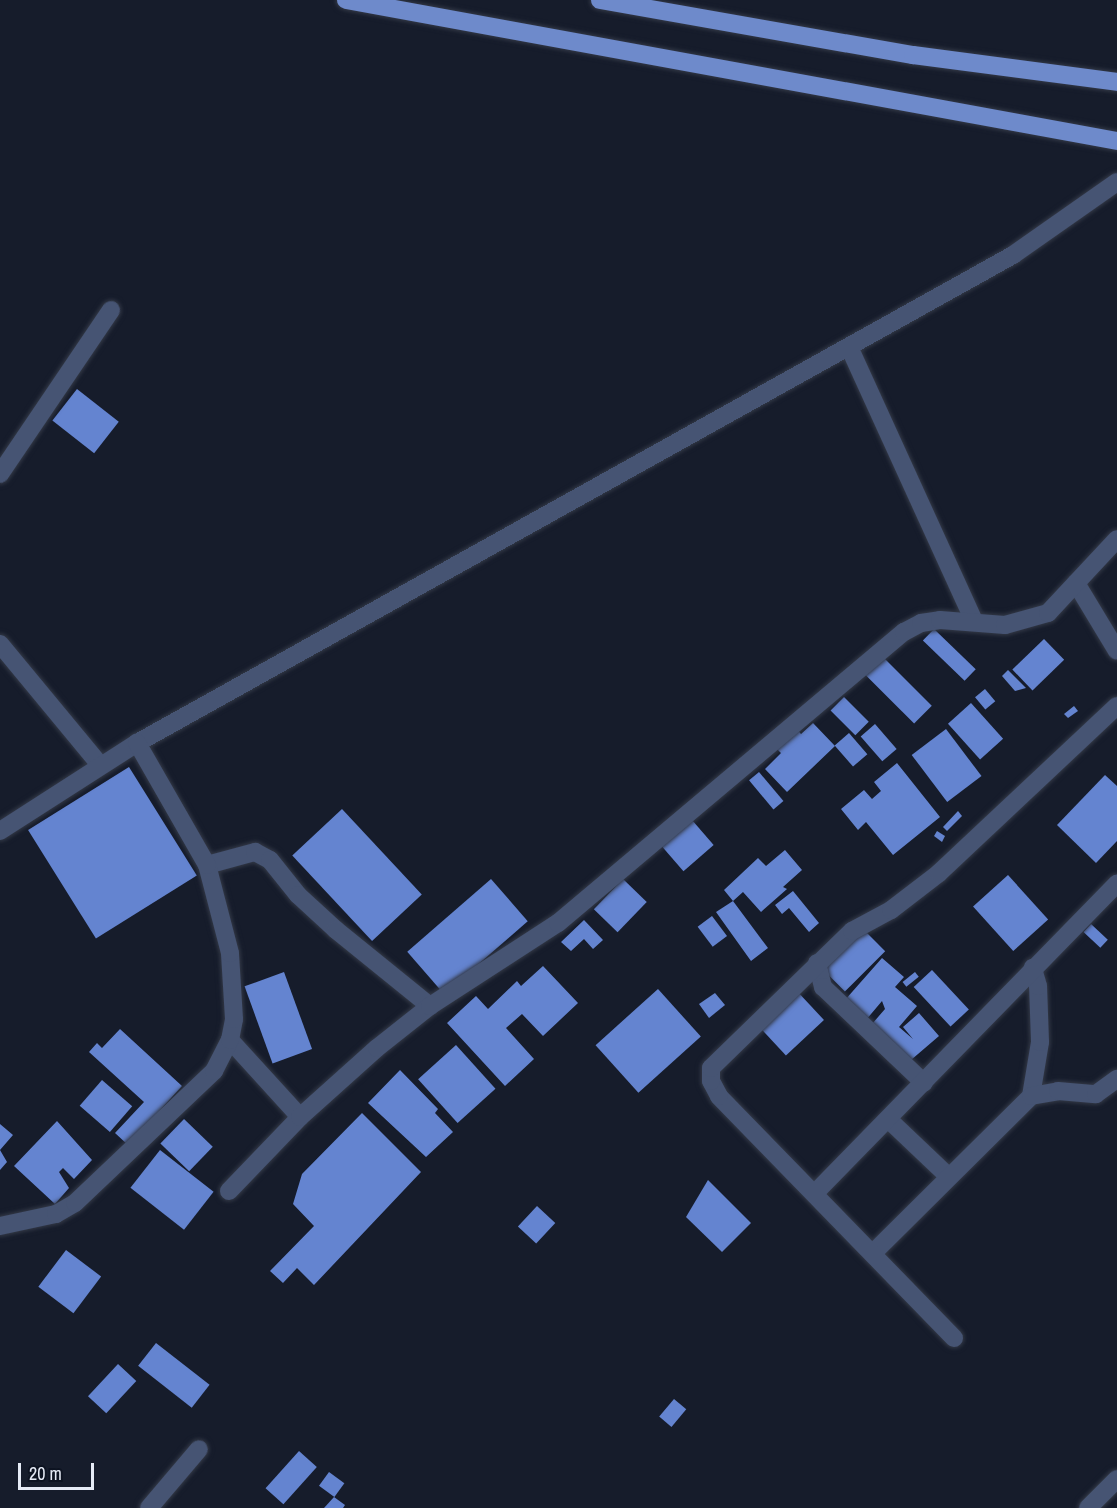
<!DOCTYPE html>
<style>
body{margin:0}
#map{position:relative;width:1117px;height:1508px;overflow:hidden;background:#161c2b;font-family:"Archivo Narrow",sans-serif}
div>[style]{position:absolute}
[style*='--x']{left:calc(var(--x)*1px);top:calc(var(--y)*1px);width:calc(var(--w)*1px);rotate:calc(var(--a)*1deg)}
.building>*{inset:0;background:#6484d0;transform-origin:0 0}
.roads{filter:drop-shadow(0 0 2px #333947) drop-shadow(0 0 2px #333947)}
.minor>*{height:18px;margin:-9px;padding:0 9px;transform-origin:9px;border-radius:9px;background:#465473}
.major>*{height:18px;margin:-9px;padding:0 9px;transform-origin:9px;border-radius:9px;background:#6e8acb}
span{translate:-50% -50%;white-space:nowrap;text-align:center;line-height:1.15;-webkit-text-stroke:4.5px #0d1321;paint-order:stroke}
.scale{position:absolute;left:18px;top:1463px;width:76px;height:27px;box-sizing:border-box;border:3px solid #e6ebf6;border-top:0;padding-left:8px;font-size:18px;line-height:21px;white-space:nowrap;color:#e6ebf6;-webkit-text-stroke:4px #0d1321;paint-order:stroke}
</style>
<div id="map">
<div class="building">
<div style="left:77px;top:389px;width:53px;height:40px;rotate:38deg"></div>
<div style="left:934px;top:629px;width:58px;height:16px;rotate:44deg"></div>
<div style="left:1044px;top:639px;width:29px;height:44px;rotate:46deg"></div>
<div style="left:883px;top:657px;width:69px;height:25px;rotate:45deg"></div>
<div style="clip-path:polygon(1008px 670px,1026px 688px,1015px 691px,1002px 676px)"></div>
<div style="left:985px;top:689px;width:16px;height:13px;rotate:50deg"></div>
<div style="left:844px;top:697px;width:35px;height:19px;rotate:45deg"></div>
<div style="left:971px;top:703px;width:48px;height:31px;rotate:48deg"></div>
<div style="clip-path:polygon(1074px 706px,1078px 711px,1068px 718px,1064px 714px)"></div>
<div style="clip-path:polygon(813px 723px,835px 746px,787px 792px,765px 769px,781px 753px,774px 746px,795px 727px,801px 734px)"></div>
<div style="left:875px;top:724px;width:33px;height:19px;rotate:49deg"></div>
<div style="left:946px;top:729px;width:59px;height:43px;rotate:53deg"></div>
<div style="left:849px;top:733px;width:28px;height:19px;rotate:49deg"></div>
<div style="clip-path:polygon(897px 763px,940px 817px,893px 855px,866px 822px,858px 830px,841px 809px,864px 790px,872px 799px,881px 791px,874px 782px)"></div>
<div style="left:129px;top:767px;width:128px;height:119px;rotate:58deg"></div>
<div style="left:759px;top:772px;width:38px;height:13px;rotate:50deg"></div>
<div style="clip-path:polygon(1105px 775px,1117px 786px,1117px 841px,1096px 863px,1057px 825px)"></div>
<div style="left:342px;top:809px;width:117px;height:68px;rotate:47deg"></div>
<div style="clip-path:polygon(958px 811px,962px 816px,947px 831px,943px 827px)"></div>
<div style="left:692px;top:820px;width:33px;height:40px;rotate:49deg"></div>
<div style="clip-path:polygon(937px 831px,945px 836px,942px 842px,934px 836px)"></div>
<div style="clip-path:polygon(785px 850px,802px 870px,783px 887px,787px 889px,761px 912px,743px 892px,733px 901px,768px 948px,751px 961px,716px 912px,733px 901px,724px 890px,758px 858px,766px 866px)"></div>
<div style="left:1008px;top:875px;width:60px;height:47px;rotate:48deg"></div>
<div style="left:491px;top:879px;width:56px;height:111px;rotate:49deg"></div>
<div style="left:623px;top:879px;width:33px;height:42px;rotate:44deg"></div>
<div style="clip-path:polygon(793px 891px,819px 923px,809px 932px,789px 908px,782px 914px,775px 905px)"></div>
<div style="left:712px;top:916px;width:25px;height:18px;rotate:53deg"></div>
<div style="clip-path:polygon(584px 920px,603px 940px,593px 949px,584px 939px,571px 951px,561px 942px)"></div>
<div style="left:1091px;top:924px;width:23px;height:11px;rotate:43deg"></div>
<div style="left:864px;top:930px;width:30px;height:57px;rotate:45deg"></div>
<div style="clip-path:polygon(882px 958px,904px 977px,895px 987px,917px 1006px,899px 1027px,913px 1039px,903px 1027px,919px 1013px,939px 1036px,911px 1060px,872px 1024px,885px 1009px,882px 1001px,866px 1020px,845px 1000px)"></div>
<div style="clip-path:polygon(543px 966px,578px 1003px,543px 1036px,522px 1014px,506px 1028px,534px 1059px,505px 1086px,447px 1023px,476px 996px,488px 1009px,517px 981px,521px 986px)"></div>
<div style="left:932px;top:970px;width:54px;height:25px;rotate:47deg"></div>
<div style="left:284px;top:972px;width:82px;height:42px;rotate:70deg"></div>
<div style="left:915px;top:972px;width:6px;height:16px;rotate:51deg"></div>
<div style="left:658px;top:989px;width:64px;height:84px;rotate:48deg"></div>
<div style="left:796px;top:990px;width:41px;height:52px;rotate:47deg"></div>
<div style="clip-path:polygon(715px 993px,725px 1005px,709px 1018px,699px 1004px)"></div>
<div style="clip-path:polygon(120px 1029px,182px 1086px,128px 1145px,115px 1133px,144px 1102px,89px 1052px,97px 1043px,102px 1048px)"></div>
<div style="left:456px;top:1045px;width:59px;height:51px;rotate:48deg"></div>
<div style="clip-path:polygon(400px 1070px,438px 1109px,435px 1113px,453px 1132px,426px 1157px,368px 1103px)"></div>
<div style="left:102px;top:1080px;width:40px;height:34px;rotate:41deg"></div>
<div style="clip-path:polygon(362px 1113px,421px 1172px,314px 1285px,297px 1268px,283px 1283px,270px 1271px,314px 1226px,293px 1204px,302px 1174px)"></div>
<div style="left:184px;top:1119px;width:40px;height:34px;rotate:44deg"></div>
<div style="clip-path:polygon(57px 1121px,92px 1160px,74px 1179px,63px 1168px,59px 1172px,69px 1188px,55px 1204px,14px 1166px)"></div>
<div style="clip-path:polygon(0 1124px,13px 1135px,0 1150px,7px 1162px,0 1170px)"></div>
<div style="left:160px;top:1150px;width:68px;height:48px;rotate:38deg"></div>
<div style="clip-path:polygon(708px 1180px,751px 1223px,722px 1252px,686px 1217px)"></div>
<div style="left:537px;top:1206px;width:25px;height:28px;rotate:43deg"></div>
<div style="left:66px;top:1250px;width:44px;height:46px;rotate:37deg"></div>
<div style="left:156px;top:1343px;width:68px;height:29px;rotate:38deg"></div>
<div style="left:118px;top:1364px;width:25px;height:44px;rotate:43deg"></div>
<div style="left:674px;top:1399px;width:16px;height:23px;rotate:40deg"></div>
<div style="left:299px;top:1451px;width:24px;height:50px;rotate:42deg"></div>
<div style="left:329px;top:1472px;width:19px;height:17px;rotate:36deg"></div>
<div style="clip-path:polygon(334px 1497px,345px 1505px,343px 1508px,324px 1508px)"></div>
</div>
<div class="roads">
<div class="minor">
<div style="--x:850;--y:349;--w:299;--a:65.5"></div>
<div style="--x:0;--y:474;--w:198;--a:-55.9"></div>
<div style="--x:1076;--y:583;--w:79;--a:58.9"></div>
<div style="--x:0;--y:644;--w:157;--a:50.4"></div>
<div style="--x:0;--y:831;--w:163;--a:-32.7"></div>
<div style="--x:137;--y:743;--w:1003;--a:-29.12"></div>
<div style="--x:1013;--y:255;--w:127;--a:-35.1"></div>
<div style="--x:207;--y:865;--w:50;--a:-15.2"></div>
<div style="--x:255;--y:852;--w:17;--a:28"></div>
<div style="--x:270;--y:860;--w:45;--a:51.3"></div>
<div style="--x:298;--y:895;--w:52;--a:42.6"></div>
<div style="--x:336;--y:930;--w:121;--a:39"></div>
<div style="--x:817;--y:963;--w:25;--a:76"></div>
<div style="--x:823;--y:987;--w:139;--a:43.5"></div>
<div style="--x:230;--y:1040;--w:104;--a:47.7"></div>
<div style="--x:1031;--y:1096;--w:55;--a:-80.5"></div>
<div style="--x:1040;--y:1042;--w:56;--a:-92"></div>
<div style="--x:1038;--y:986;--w:19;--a:-106"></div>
<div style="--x:889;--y:1120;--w:80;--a:43.5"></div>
<div style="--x:229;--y:1191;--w:103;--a:-46.2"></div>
<div style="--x:300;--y:1117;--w:103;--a:-41.9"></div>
<div style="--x:377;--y:1048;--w:68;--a:-38.4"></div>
<div style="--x:430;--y:1006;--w:153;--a:-33"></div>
<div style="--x:558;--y:923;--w:452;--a:-40.1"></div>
<div style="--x:904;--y:632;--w:19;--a:-28"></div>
<div style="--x:921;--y:623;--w:19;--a:-9"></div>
<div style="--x:940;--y:620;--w:65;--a:4.4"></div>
<div style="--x:1005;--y:625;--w:45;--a:-15.6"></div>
<div style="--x:1048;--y:613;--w:101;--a:-47"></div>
<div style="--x:816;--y:1192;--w:431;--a:-45.7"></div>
<div style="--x:0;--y:1226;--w:57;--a:-12.1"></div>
<div style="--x:56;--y:1214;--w:22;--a:-30"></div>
<div style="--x:75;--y:1203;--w:192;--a:-43.5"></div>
<div style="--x:214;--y:1071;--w:35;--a:-63"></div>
<div style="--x:230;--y:1040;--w:21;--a:-79"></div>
<div style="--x:234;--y:1019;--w:66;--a:-93.5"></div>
<div style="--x:230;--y:953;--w:91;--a:-104.6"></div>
<div style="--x:207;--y:865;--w:141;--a:-119.8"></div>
<div style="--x:874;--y:1252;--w:221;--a:-44.8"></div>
<div style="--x:1031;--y:1096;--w:27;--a:-10"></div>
<div style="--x:1058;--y:1091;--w:38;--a:5"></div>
<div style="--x:1096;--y:1094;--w:26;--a:-36"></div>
<div style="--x:954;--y:1338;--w:337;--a:-134.2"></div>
<div style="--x:719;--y:1096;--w:17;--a:-118"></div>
<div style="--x:711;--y:1081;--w:13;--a:-90"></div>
<div style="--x:711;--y:1068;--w:197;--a:-44.2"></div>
<div style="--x:852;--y:931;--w:44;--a:-28.3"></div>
<div style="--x:891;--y:910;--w:61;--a:-37.6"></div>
<div style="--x:939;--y:873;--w:244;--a:-43.2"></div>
<div style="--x:149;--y:1508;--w:77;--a:-49.7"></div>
<div style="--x:1088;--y:1508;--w:41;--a:-45"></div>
</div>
<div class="major">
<div style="--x:346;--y:0;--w:784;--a:10.36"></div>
<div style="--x:600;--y:0;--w:318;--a:10"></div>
<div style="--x:913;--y:55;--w:206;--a:7.5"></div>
</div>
</div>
<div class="scale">20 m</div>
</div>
